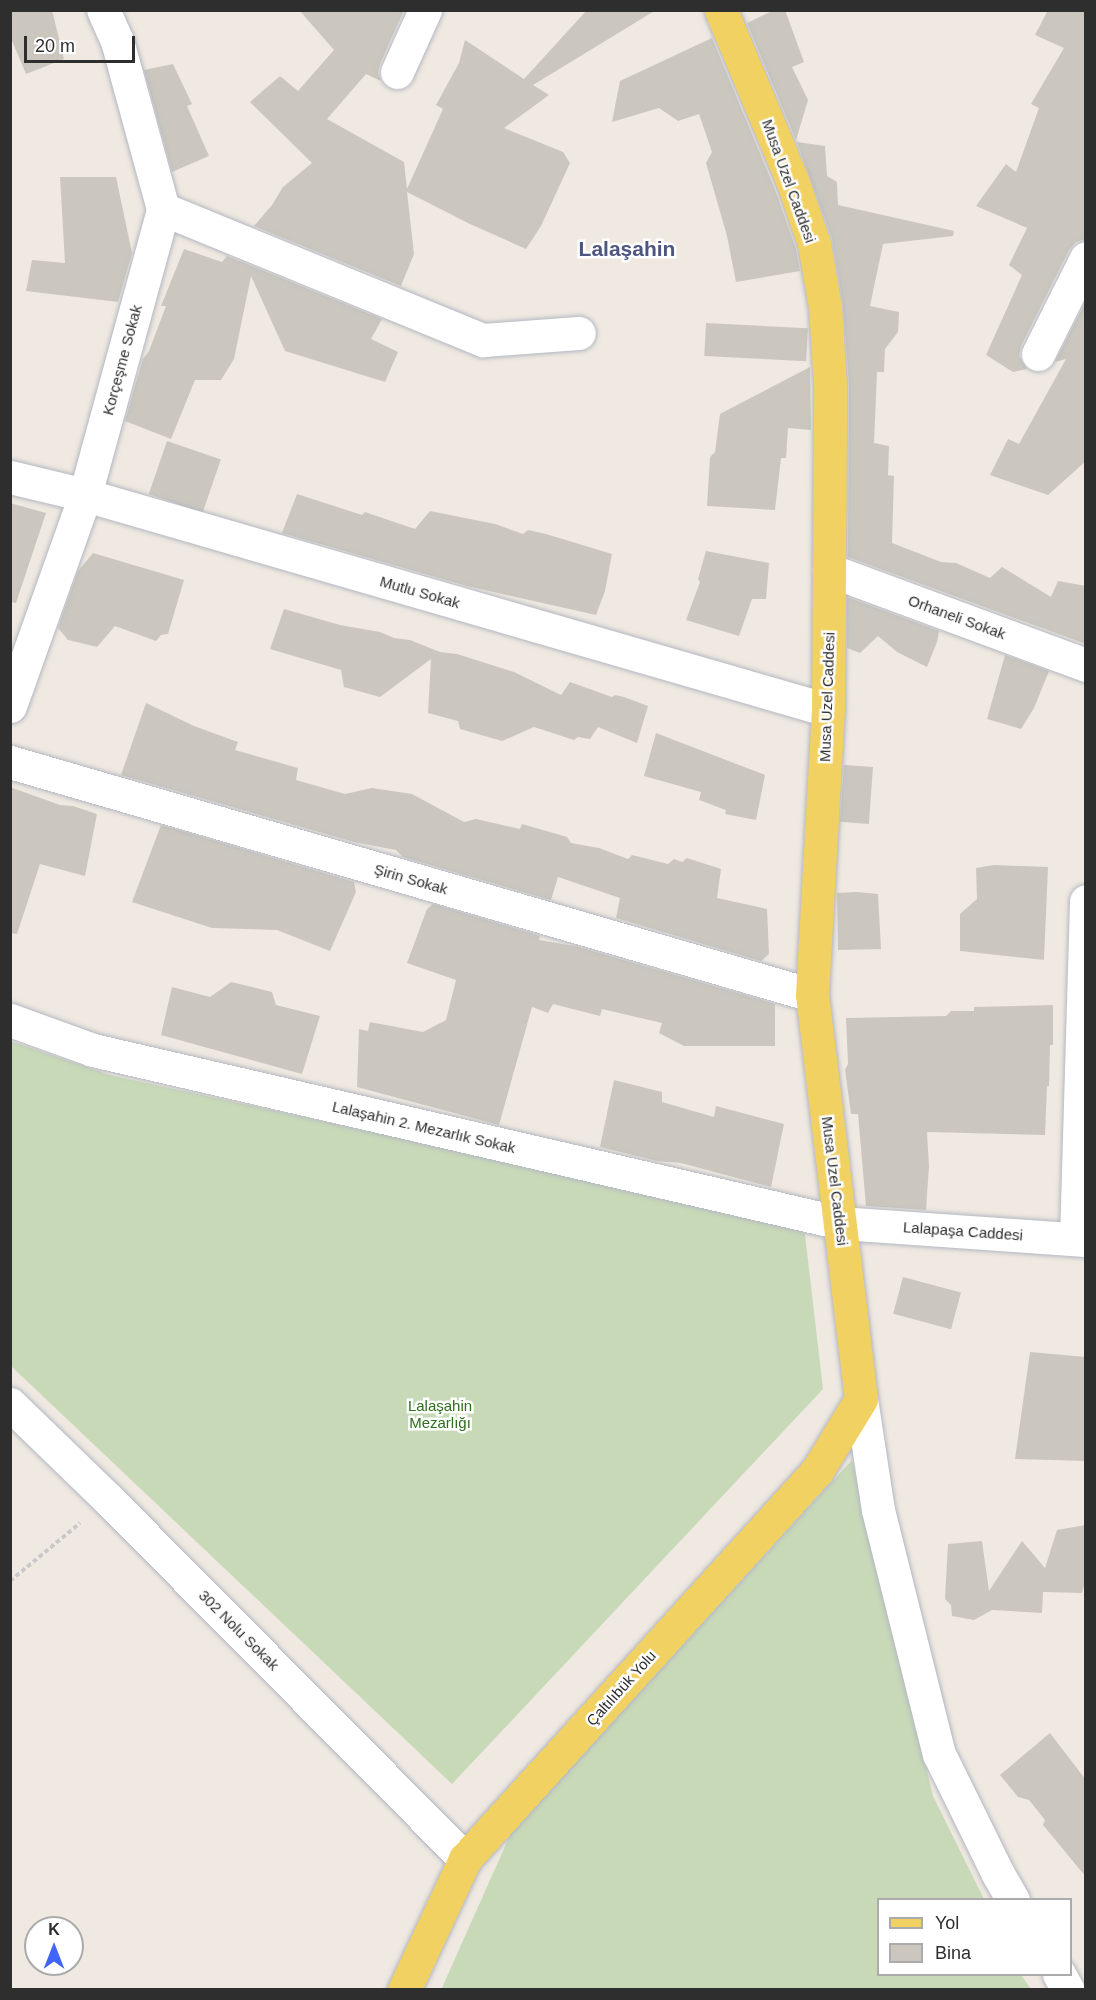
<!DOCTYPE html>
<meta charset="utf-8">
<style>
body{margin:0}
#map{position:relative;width:1096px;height:2000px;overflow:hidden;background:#efe9e1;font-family:Arial,sans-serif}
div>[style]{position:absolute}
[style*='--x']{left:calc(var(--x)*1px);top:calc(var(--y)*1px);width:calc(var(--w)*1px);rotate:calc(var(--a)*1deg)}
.cemetery>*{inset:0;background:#c8d9b8}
.building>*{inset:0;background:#cbc7bf;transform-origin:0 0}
.path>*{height:4px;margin-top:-2px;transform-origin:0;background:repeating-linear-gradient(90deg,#c9c9c9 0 4.5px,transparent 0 7.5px)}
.roads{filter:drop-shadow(0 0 2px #b4b7c1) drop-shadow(0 0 2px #b4b7c1)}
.minor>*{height:33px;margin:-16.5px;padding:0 16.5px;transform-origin:16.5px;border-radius:16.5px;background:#fff}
.major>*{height:33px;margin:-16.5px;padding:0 16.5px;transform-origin:16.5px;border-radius:16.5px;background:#f2d163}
span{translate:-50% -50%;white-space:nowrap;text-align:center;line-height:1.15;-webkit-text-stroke:5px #fff;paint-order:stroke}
.street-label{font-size:15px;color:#2e2e2e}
.park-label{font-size:15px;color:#2c6e1b}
.district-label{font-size:21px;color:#4d5680;font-weight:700}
.frame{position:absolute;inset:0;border:12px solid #2e2e2e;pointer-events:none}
.legend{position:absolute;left:877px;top:1898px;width:195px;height:78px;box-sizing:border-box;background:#fff;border:2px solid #ababab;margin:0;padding:8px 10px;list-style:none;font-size:18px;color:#2e2e2e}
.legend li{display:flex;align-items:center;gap:12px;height:30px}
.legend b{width:30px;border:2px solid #ababab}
.north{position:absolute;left:24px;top:1916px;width:60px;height:60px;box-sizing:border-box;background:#fff;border:2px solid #ababab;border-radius:50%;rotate:0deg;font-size:16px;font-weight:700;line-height:24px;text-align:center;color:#2e2e2e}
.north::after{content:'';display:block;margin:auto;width:21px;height:27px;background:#4264fb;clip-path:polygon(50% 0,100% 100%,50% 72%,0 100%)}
.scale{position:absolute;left:24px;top:36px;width:111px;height:27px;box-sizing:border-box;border:3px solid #2e2e2e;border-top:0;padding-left:8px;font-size:18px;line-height:21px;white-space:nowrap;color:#2e2e2e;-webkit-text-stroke:4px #fff;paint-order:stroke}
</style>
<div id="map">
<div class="cemetery">
<div style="clip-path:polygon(10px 1041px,110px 1075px,804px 1226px,823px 1389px,452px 1784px,11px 1366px)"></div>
<div style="clip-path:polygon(852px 1460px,933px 1796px,984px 1899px,878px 1900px,878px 1974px,1021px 1975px,1031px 1989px,441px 1990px,511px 1833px)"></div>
</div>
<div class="building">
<div style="clip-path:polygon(10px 10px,52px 10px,64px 59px,26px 74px,10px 36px)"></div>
<div style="clip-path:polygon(299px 10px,404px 10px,380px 64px,378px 73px,381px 81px,366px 74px,327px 119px,404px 162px,407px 189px,443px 109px,436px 105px,459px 63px,465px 40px,524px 79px,587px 10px,656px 10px,533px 85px,549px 95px,504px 128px,563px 152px,570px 163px,541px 226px,526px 249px,470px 224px,407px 192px,414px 254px,401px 286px,254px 226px,272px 205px,283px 187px,312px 163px,250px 102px,280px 76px,298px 91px,334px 50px)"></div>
<div style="clip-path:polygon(774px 10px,785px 10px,804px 62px,792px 67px,808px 100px,796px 140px,747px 23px)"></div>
<div style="clip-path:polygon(1048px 10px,1086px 10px,1086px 239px,1076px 242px,1069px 250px,1021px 346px,1019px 356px,1027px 369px,1013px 372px,986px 355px,1022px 275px,1009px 265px,1027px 228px,976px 206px,1006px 164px,1016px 172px,1039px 108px,1031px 104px,1064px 48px,1035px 35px)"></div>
<div style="clip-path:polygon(712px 38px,774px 187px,796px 249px,800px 271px,736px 282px,727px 236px,706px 163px,712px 152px,699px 114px,678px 121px,659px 108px,612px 122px,620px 81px)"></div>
<div style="clip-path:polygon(173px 64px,192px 104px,187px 106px,209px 156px,172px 172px,144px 70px)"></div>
<div style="clip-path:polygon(797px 142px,825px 146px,827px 176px,837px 182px,838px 205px,954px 231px,953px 236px,883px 244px,870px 306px,899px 312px,898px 332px,885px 349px,884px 372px,877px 372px,874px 443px,889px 446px,888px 475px,894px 476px,892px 543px,941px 562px,956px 563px,990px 578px,1002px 567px,1051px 597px,1058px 581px,1086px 586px,1086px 644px,848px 557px,849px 384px,843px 304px,832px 238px)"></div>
<div style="clip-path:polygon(60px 177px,116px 177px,132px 253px,118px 302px,26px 291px,32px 260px,65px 263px)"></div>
<div style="clip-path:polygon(184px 249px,222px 262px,227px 256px,382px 319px,371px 339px,398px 352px,385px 382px,285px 351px,251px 276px,234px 359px,221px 380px,195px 380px,171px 439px,125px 421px,143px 359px,149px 351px,166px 306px,161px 306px)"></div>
<div style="clip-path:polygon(1086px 301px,1086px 461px,1048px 495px,990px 475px,1008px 439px,1019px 444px,1066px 359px,1055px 362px)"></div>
<div style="left:706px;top:323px;width:102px;height:33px;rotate:3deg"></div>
<div style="clip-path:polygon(810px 367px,811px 430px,788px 428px,786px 458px,781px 458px,775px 510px,707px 506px,710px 457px,715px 452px,720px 414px)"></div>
<div style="left:167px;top:441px;width:57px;height:56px;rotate:19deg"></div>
<div style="clip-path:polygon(297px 494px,362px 515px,365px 512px,415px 529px,430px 511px,495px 524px,523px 534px,528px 530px,546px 534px,612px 554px,605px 591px,596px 615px,467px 586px,282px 533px)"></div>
<div style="clip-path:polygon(10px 503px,46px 513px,16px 603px,10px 602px)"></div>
<div style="clip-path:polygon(706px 551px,769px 563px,766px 599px,752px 599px,739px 636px,686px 620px,700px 582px,698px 579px)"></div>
<div style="clip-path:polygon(93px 553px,184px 580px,168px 634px,161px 635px,156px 641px,115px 626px,97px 647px,68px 640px,58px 628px,78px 571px)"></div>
<div style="clip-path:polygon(847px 597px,939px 631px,937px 642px,927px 667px,897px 652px,878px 636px,860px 653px,847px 648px)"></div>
<div style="clip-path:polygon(284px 609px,340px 625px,380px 632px,394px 638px,410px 640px,440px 652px,457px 654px,514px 672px,561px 695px,570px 682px,612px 697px,615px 695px,624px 697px,648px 706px,637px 743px,598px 727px,590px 739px,578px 737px,574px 740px,534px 727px,502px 741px,460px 729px,458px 721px,428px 713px,431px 659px,380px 697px,344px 687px,341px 670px,270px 649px)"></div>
<div style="clip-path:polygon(1005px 655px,1049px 671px,1034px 708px,1021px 729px,987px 719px)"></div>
<div style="clip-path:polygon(146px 703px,194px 726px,238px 742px,235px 750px,298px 768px,296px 780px,345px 794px,372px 788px,412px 794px,464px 822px,476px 819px,520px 829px,522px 824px,567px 837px,571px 843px,599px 848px,628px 859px,632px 855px,668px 864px,674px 859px,682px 862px,687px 858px,721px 869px,717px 898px,767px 909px,769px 954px,761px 961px,616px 918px,620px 898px,558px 877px,551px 900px,403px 857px,396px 850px,354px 842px,121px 775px)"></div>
<div style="clip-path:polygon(656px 733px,765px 775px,756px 820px,725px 814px,726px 810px,699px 800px,701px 792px,644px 776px)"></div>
<div style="left:844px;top:765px;width:29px;height:57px;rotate:4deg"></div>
<div style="clip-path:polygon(10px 787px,60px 805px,73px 806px,97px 814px,85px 876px,40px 864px,17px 934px,10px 933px)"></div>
<div style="clip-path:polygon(161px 825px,354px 882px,356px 892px,330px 951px,277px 930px,212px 928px,132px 902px)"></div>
<div style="clip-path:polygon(994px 865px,1048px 867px,1044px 960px,960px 951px,960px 914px,977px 899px,976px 868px)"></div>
<div style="clip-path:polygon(857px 892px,878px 894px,881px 949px,838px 950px,837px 893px)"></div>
<div style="clip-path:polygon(433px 904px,540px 936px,539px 940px,575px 946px,775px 1004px,775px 1046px,684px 1046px,659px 1033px,662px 1023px,602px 1009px,600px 1016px,553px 1004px,548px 1013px,532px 1007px,499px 1125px,357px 1087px,359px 1029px,368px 1031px,370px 1022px,423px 1032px,446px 1020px,456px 980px,407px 963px,427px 909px)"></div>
<div style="clip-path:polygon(231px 982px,272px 992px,276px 1005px,320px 1016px,302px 1074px,161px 1035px,172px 987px,210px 997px)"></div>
<div style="clip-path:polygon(1053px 1005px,1053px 1045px,1050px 1045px,1049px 1086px,1047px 1086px,1045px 1135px,927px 1132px,929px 1166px,926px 1210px,866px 1206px,858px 1114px,851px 1114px,845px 1070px,848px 1064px,846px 1018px,946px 1016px,951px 1011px,974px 1011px,974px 1007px)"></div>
<div style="clip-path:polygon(614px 1080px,662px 1092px,662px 1102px,714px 1117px,716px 1106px,784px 1124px,771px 1187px,681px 1163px,657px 1161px,600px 1147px)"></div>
<div style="left:903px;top:1277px;width:60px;height:38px;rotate:15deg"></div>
<div style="clip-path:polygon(1030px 1352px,1086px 1357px,1086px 1461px,1015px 1459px)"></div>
<div style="clip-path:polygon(1086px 1525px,1086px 1578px,1082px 1593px,1043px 1592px,1042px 1613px,992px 1610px,974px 1620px,952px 1616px,951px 1605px,945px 1599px,948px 1544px,982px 1541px,989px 1591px,1022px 1541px,1045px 1568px,1057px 1530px)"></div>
<div style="clip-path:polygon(1050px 1733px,1086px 1780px,1086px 1877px,1043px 1825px,1045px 1820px,1029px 1800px,1018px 1797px,1000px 1775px)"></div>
</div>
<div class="path">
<div style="--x:10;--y:1581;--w:91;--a:-39.6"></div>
</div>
<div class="roads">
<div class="minor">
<div style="--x:397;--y:72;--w:68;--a:-65.7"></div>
<div style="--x:163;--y:209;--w:346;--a:22.3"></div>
<div style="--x:483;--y:340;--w:96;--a:-4.2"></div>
<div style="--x:1038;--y:354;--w:107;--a:-63.4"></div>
<div style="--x:10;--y:477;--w:77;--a:13.5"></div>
<div style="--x:85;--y:495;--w:773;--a:16.14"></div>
<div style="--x:829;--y:570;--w:274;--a:20.3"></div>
<div style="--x:10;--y:706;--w:224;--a:-70.4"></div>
<div style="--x:85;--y:495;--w:296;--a:-74.7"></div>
<div style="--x:163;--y:209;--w:174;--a:-105.3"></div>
<div style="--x:117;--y:41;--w:34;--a:-114"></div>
<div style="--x:10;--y:762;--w:835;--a:16.2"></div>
<div style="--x:10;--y:1020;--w:88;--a:19.9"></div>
<div style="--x:93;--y:1050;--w:768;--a:13.02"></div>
<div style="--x:841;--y:1223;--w:246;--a:4"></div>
<div style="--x:1076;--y:1239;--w:338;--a:-88.3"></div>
<div style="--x:861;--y:1399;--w:112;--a:81.3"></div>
<div style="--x:878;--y:1510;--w:252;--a:76"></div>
<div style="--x:939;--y:1754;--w:134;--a:63.8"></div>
<div style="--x:998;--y:1874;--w:30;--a:60"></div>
<div style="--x:10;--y:1404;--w:136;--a:44.1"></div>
<div style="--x:108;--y:1499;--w:507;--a:45.24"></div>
<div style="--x:1059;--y:1974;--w:18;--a:61"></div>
</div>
<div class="major">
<div style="--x:404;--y:1990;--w:145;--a:-65"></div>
<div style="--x:465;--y:1859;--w:524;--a:-47.79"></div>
<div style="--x:817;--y:1471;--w:84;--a:-58.6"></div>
<div style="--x:861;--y:1399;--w:407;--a:-96.9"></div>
<div style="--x:812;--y:995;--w:285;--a:-86.8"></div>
<div style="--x:828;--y:710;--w:326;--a:-89.6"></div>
<div style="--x:830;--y:384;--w:77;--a:-93.7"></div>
<div style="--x:825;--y:307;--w:64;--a:-99.9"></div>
<div style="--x:814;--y:244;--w:68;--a:-109"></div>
<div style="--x:792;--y:180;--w:184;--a:-112.7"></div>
</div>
</div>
<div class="street-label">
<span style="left:789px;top:181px;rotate:70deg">Musa Uzel Caddesi</span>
<span style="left:122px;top:360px;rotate:-75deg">Korçeşme Sokak</span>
<span style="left:420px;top:592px;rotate:16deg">Mutlu Sokak</span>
<span style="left:957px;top:617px;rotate:20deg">Orhaneli Sokak</span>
<span style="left:827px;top:697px;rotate:-88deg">Musa Uzel Caddesi</span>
<span style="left:411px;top:879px;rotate:16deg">Şirin Sokak</span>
<span style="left:424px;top:1127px;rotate:13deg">Lalaşahin 2. Mezarlık Sokak</span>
<span style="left:835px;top:1181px;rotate:83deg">Musa Uzel Caddesi</span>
<span style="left:963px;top:1231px;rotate:4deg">Lalapaşa Caddesi</span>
<span style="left:239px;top:1630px;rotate:45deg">302 Nolu Sokak</span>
<span style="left:621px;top:1688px;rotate:-48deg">Çaltılıbük Yolu</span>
</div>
<div class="park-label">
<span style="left:440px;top:1414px">Lalaşahin<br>Mezarlığı</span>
</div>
<div class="district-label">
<span style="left:627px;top:249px">Lalaşahin</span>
</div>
<div class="frame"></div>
<ul class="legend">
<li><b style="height:8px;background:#f2d163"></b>Yol</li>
<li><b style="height:16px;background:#cbc7bf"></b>Bina</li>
</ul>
<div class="north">K</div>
<div class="scale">20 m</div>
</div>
